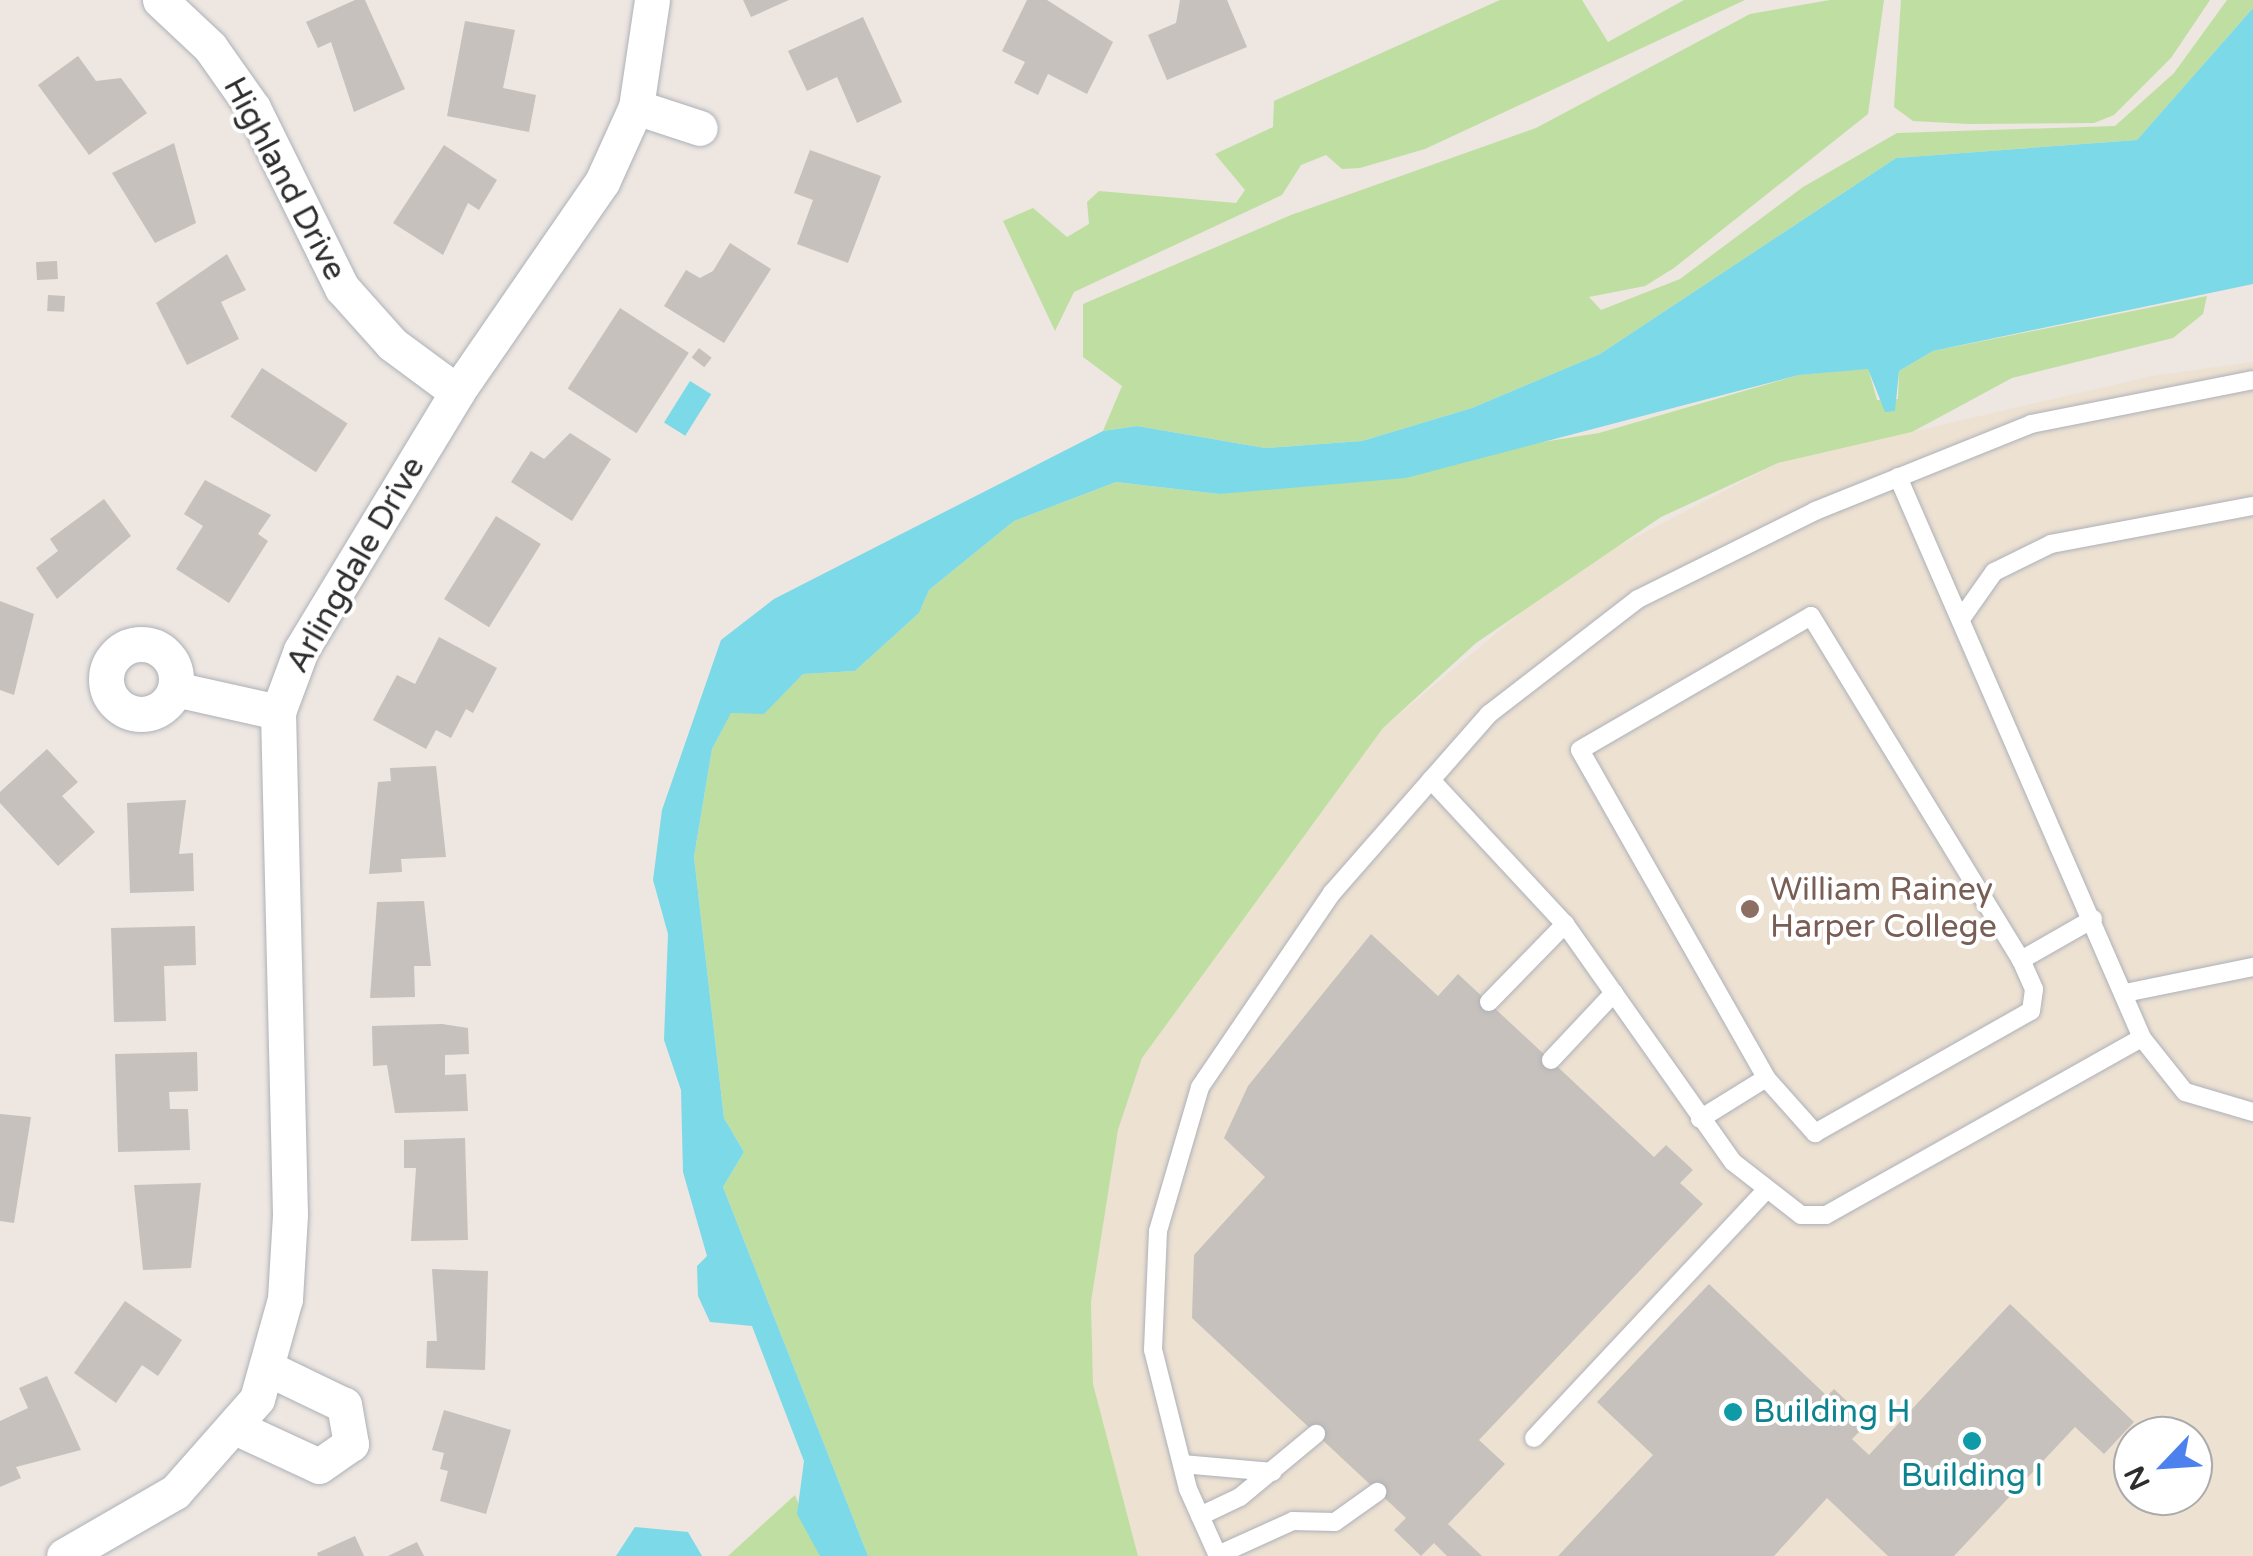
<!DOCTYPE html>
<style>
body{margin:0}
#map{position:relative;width:2253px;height:1556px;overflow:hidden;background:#ede6e1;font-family:"Varela Round",sans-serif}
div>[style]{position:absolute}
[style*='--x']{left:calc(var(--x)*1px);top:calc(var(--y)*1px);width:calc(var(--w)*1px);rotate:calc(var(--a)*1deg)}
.education>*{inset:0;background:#ede1d2}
.green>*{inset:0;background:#bfdfa2}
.water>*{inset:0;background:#7cd9e7;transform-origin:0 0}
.building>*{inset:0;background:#c6c1bc;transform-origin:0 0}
.roads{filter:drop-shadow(0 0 2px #adb1b8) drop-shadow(0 0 2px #adb1b8)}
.lane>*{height:18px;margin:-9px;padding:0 9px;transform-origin:9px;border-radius:9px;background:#fff}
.street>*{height:35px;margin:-17.5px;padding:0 17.5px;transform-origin:17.5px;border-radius:17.5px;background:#fff}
.street>.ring{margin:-17.5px;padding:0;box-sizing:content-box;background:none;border:35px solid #fff;border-radius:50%}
.dots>*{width:28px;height:28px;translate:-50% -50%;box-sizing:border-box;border:5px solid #fff;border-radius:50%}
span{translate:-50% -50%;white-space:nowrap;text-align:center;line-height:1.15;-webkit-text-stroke:8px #fff;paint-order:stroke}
.street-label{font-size:32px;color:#2d2d2d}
.education-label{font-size:32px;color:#785e54}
.left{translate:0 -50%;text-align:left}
.culture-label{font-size:32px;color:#0d838f}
.north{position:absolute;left:2113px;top:1416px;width:100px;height:100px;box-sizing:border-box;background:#fff;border:2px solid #ababab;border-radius:50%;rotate:245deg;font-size:28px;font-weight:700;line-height:40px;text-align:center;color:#2d2d2d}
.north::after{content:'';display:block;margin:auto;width:35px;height:45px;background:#4d81ee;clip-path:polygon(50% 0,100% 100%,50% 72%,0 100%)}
</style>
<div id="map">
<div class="education">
<div style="clip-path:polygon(evenodd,2253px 362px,2253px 1556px,1138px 1556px,1093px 1385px,1091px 1302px,1118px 1130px,1142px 1058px,1383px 728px,1571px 571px,1778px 463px,2153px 376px,2253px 362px,2133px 1436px,2193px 1436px,2193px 1496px,2133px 1496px,2133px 1436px)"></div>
</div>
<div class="green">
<div style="clip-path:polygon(1500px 0,1582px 0,1608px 42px,1684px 0,1745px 0,1425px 149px,1360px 168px,1342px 169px,1326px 155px,1301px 165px,1282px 195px,1074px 292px,1055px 331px,1003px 221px,1033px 208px,1067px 237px,1089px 224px,1087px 202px,1099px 191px,1236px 203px,1245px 190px,1215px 154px,1273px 127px,1274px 101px)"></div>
<div style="clip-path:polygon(1830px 0,1884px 0,1868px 114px,1674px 268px,1645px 286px,1589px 297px,1601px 310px,1680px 279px,1803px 187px,1897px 133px,2115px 126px,2174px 73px,2227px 0,2253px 0,2253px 8px,2137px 140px,1896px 158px,1600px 354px,1472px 408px,1362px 441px,1265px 448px,1137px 426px,1103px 431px,1122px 386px,1083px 357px,1083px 304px,1291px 215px,1536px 128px,1750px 14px)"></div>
<div style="clip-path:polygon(1901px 0,2210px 0,2171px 58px,2114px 115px,2094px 123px,1969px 124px,1913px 121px,1894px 107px)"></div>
<div style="clip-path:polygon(2207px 296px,2203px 314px,2173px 338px,2012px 378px,1912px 432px,1778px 463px,1661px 517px,1476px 643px,1383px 728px,1142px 1058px,1118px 1130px,1091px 1302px,1093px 1384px,1138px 1556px,868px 1556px,723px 1187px,744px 1152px,724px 1118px,694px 857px,712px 749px,731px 712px,764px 713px,803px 674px,855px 671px,919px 613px,929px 590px,1014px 521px,1116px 482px,1219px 494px,1599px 433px,1799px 375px,1868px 368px,1877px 400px,1898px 399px,1899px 371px,1933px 351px)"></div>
<div style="clip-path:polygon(795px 1495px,820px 1556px,728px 1556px)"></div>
</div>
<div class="water">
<div style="clip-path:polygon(2253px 8px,2253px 284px,1933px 351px,1899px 371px,1895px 411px,1885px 412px,1868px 369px,1799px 375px,1406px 478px,1219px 494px,1116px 482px,1014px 521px,929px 590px,919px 613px,855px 671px,803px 674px,764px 714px,731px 713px,712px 749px,694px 857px,724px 1118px,744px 1152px,723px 1187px,868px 1556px,820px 1556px,797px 1514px,804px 1461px,752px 1326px,710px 1322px,698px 1296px,697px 1266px,707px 1256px,683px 1172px,681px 1090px,664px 1040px,668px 934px,653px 880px,662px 810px,721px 640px,774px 599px,1103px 431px,1137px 426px,1265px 448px,1362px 441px,1472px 408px,1600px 354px,1896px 158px,2137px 140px)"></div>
<div style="left:690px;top:381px;width:25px;height:49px;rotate:32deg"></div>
<div style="clip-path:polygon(635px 1527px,688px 1532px,702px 1556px,616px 1556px)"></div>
</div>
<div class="building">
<div style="clip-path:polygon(355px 0,365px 0,405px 89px,354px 112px,331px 42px,318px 48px,306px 22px)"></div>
<div style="clip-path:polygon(743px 0,789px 0,751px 17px)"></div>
<div style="clip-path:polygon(1027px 0,1047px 0,1113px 42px,1087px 94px,1048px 74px,1038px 95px,1014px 83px,1025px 62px,1002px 51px)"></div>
<div style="clip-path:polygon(1180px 0,1227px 0,1247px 47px,1167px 80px,1148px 35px,1176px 23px)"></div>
<div style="clip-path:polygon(863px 17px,902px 102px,857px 123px,837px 77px,807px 91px,788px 51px)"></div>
<div style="clip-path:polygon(465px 21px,515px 30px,503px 88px,536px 95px,529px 132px,447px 116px)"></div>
<div style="clip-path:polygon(78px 56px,96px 81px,121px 78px,147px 113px,89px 155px,38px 85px)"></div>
<div style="clip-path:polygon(174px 143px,196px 223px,155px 243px,112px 173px)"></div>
<div style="clip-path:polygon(444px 145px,497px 180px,479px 210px,468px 203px,443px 255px,393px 223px)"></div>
<div style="clip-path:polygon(810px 150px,881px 176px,848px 263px,797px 244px,813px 200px,794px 193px)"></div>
<div style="clip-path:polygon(730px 243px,771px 269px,724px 343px,664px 306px,686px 270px,700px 278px,713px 271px)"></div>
<div style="clip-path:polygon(227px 254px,246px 290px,221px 302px,239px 339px,187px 365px,156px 303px)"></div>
<div style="left:57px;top:261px;width:18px;height:21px;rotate:87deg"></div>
<div style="left:48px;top:295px;width:17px;height:16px;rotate:3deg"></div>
<div style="left:620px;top:308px;width:82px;height:96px;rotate:33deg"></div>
<div style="left:699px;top:348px;width:16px;height:12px;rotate:38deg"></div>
<div style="left:262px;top:368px;width:102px;height:58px;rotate:33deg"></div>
<div style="clip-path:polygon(570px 433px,611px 459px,572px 521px,511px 482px,531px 451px,544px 459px)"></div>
<div style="clip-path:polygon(205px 480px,271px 515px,258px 534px,268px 541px,229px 603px,176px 569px,203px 526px,184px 514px)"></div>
<div style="clip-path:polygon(104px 499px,131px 536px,57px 599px,36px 568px,58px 551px,50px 539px)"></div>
<div style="left:496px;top:516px;width:53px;height:98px;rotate:32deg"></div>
<div style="clip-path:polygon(0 601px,34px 614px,14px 695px,0 690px)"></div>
<div style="clip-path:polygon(439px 637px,497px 668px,473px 713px,466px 709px,451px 738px,436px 730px,426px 749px,373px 720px,397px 675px,415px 684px)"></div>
<div style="clip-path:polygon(47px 749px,78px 782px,62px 796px,95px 832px,58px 866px,0 803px,0 792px)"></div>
<div style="clip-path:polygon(436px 766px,446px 857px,401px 859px,402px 872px,369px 874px,378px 782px,391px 781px,390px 768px)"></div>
<div style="clip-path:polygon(186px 800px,179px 854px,193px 853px,194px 891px,130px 893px,127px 803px)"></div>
<div style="clip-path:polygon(424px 901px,431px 966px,414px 966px,415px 997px,370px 998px,377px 902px)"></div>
<div style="clip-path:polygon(195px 926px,196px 965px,164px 966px,166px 1021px,114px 1022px,111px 928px)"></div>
<div style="clip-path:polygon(1371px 934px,1438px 996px,1458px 974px,1654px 1157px,1666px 1145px,1693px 1170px,1680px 1183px,1703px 1204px,1479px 1440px,1505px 1464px,1448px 1524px,1482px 1556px,1447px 1556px,1434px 1543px,1421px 1556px,1394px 1530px,1406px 1518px,1192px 1318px,1194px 1255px,1265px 1177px,1224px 1138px,1248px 1086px)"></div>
<div style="clip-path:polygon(442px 1024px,468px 1028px,469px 1054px,445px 1055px,445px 1075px,466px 1074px,468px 1111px,395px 1113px,387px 1065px,373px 1066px,372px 1026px)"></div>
<div style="clip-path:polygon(197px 1052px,198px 1091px,169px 1092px,170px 1109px,188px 1109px,190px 1150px,118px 1152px,115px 1054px)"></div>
<div style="clip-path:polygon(0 1114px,31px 1117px,14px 1223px,0 1221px)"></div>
<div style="clip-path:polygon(465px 1138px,468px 1240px,411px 1241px,416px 1168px,404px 1168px,404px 1140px)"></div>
<div style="clip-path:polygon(201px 1183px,191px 1268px,143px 1270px,134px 1185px)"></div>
<div style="clip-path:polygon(432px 1269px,488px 1271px,485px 1370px,426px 1368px,427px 1341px,437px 1341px)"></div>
<div style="clip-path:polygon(1709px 1284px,1827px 1396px,1834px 1389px,1869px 1422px,1852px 1439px,1869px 1455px,2010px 1304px,2134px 1422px,2104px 1454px,2075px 1427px,1954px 1556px,1888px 1556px,1827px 1498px,1774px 1556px,1558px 1556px,1653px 1455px,1597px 1402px)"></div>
<div style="clip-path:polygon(125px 1301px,182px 1340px,158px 1376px,142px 1365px,116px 1403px,74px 1373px)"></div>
<div style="clip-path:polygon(47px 1376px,81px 1450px,16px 1467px,21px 1478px,0 1487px,0 1421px,28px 1408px,19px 1388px)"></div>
<div style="clip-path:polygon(444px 1410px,511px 1430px,486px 1514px,440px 1501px,448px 1471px,440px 1469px,444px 1453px,432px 1450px)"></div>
<div style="clip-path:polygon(355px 1536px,364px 1556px,318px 1556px,317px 1553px)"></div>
<div style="clip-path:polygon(417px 1542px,424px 1556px,388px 1556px)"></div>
</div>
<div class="roads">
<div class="lane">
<div style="--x:1898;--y:477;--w:612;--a:66.49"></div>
<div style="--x:2142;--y:1038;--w:69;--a:51.5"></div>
<div style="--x:2185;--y:1092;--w:71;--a:16.4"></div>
<div style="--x:1963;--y:616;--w:54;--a:-54.8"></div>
<div style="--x:1994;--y:572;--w:64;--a:-26.2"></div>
<div style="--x:2051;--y:544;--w:206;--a:-10.7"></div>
<div style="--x:1431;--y:780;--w:197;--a:47.1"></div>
<div style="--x:1565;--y:924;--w:291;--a:54.8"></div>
<div style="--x:1733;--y:1162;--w:86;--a:37.9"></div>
<div style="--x:1801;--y:1215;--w:25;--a:0"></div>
<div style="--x:1826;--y:1215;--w:362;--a:-29.3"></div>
<div style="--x:2021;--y:960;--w:403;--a:-121.4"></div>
<div style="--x:1811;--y:616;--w:267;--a:149.9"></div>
<div style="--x:1580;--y:750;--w:377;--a:60.4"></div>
<div style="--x:1766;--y:1078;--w:74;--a:48.3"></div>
<div style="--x:1815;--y:1133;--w:248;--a:-29.5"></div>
<div style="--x:2031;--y:1011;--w:22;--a:-82"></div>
<div style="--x:2034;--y:989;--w:32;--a:-114"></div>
<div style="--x:2021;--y:960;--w:83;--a:-29.7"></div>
<div style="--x:2125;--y:993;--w:131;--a:-11.5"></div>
<div style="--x:1489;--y:1002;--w:109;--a:-45.7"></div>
<div style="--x:1551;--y:1060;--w:92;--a:-46.8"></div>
<div style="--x:1700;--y:1119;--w:78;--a:-31.8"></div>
<div style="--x:1534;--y:1438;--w:335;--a:-46.9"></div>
<div style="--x:1182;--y:1464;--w:91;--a:5"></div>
<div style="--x:1200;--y:1516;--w:44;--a:-25.4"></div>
<div style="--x:1240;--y:1497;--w:99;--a:-39.7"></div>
<div style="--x:1218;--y:1555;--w:82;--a:-24.4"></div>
<div style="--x:1293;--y:1521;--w:42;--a:1.4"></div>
<div style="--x:1335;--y:1522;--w:52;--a:-35.5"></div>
<div style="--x:1218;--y:1556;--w:73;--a:-114.1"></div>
<div style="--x:1188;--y:1489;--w:143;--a:-104.1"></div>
<div style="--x:1153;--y:1350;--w:119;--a:-87.6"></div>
<div style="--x:1158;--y:1231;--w:150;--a:-73.7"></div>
<div style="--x:1200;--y:1087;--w:235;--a:-55.8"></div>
<div style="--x:1332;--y:893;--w:150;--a:-48.8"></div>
<div style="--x:1431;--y:780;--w:88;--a:-48.7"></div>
<div style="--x:1489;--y:714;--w:188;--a:-37.7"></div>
<div style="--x:1638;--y:599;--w:198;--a:-26.4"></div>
<div style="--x:1815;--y:511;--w:233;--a:-21.9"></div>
<div style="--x:2031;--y:424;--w:226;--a:-11.2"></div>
</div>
<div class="street">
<div style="--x:160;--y:0;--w:69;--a:43.2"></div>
<div style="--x:210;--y:47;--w:75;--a:54.8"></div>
<div style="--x:253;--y:108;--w:201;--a:63.7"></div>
<div style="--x:342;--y:288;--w:75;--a:48.2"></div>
<div style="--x:392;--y:344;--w:81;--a:36.4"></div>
<div style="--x:636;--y:107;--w:67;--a:18.2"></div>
<div class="ring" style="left:106px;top:644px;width:35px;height:35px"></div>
<div style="--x:175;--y:689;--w:106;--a:12.6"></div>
<div style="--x:237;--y:1428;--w:90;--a:24.9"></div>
<div style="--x:319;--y:1466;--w:39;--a:-35"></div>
<div style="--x:351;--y:1444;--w:40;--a:-100"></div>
<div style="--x:344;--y:1405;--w:85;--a:-154.3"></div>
<div style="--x:64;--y:1556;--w:128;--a:-30"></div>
<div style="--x:175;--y:1492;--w:124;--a:-48.6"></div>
<div style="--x:257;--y:1399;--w:104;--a:-74.4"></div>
<div style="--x:285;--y:1299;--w:85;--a:-86.6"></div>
<div style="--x:290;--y:1214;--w:502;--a:-91.37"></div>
<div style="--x:278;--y:712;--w:66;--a:-69.6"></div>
<div style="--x:301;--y:650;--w:301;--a:-58.8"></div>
<div style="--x:457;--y:392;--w:255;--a:-55.4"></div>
<div style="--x:602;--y:182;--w:82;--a:-65.6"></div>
<div style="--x:636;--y:107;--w:108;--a:-81.5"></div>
</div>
</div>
<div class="dots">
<div style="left:1750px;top:909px;background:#8d6e63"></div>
<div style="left:1733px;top:1412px;background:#0f9aa8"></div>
<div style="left:1972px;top:1441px;background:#0f9aa8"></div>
</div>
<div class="street-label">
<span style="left:284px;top:179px;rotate:62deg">Highland Drive</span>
<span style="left:356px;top:565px;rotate:-60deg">Arlingdale Drive</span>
</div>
<div class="education-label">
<span class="left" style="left:1770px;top:909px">William Rainey<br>Harper College</span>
</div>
<div class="culture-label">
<span class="left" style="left:1753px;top:1412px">Building H</span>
<span style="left:1972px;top:1476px">Building I</span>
</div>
<div class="north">N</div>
</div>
